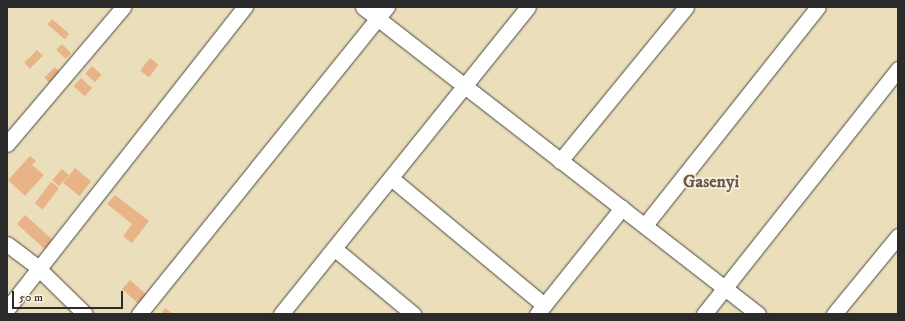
<!DOCTYPE html>
<style>
body{margin:0}
#map{position:relative;width:905px;height:321px;overflow:hidden;background:#ebdfbb;font-family:"IM FELL DW Pica",serif}
div>[style]{position:absolute}
[style*='--x']{left:calc(var(--x)*1px);top:calc(var(--y)*1px);width:calc(var(--w)*1px);rotate:calc(var(--a)*1deg)}
.building>*{inset:0;background:#e7b387;transform-origin:0 0}
.roads{filter:drop-shadow(0 0 1px #484641) drop-shadow(0 0 1px #484641)}
.minor>*{height:15px;margin:-7.5px;padding:0 7.5px;transform-origin:7.5px;border-radius:7.5px;background:#fff}
span{translate:-50% -50%;white-space:nowrap;text-align:center;line-height:1.15;-webkit-text-stroke:3px #fcf5e5;paint-order:stroke}
.district-label{font-size:18px;color:#6d5b4b;font-weight:700}
.frame{position:absolute;inset:0;border:8px solid #2b2b2b;pointer-events:none}
.scale{position:absolute;left:12px;top:291px;width:111px;height:18px;box-sizing:border-box;border:2px solid #2b2b2b;border-top:0;padding-left:5px;font-size:12px;line-height:14px;white-space:nowrap;color:#2b2b2b;-webkit-text-stroke:3px #fcf5e5;paint-order:stroke}
</style>
<div id="map">
<div class="building">
<div style="left:52px;top:19px;width:23px;height:7px;rotate:41deg"></div>
<div style="left:62px;top:44px;width:13px;height:8px;rotate:45deg"></div>
<div style="left:37px;top:50px;width:8px;height:18px;rotate:45deg"></div>
<div style="left:150px;top:58px;width:11px;height:16px;rotate:38deg"></div>
<div style="left:92px;top:66px;width:13px;height:10px;rotate:42deg"></div>
<div style="left:55px;top:67px;width:7px;height:15px;rotate:45deg"></div>
<div style="left:81px;top:78px;width:15px;height:11px;rotate:42deg"></div>
<div style="clip-path:polygon(30px 156px,36px 161px,32px 165px,44px 175px,25px 196px,8px 180px)"></div>
<div style="left:75px;top:168px;width:21px;height:19px;rotate:39deg"></div>
<div style="left:62px;top:169px;width:9px;height:15px;rotate:41deg"></div>
<div style="left:51px;top:182px;width:10px;height:27px;rotate:37deg"></div>
<div style="clip-path:polygon(115px 195px,149px 221px,132px 243px,123px 236px,132px 224px,107px 204px)"></div>
<div style="left:25px;top:215px;width:39px;height:12px;rotate:42deg"></div>
<div style="left:130px;top:280px;width:24px;height:12px;rotate:42deg"></div>
<div style="clip-path:polygon(165px 308px,173px 314px,161px 314px)"></div>
</div>
<div class="roads">
<div class="minor">
<div style="--x:363;--y:7;--w:500;--a:37.85"></div>
<div style="--x:7;--y:144;--w:180;--a:-49.7"></div>
<div style="--x:560;--y:161;--w:199;--a:-50.7"></div>
<div style="--x:391;--y:178;--w:199;--a:39.7"></div>
<div style="--x:645;--y:225;--w:278;--a:-51.6"></div>
<div style="--x:7;--y:244;--w:38;--a:37"></div>
<div style="--x:37;--y:267;--w:67;--a:44.4"></div>
<div style="--x:335;--y:249;--w:102;--a:39.8"></div>
<div style="--x:7;--y:309;--w:385;--a:-51.8"></div>
<div style="--x:139;--y:314;--w:395;--a:-51.1"></div>
<div style="--x:281;--y:314;--w:394;--a:-51.2"></div>
<div style="--x:537;--y:314;--w:136;--a:-51.3"></div>
<div style="--x:704;--y:314;--w:313;--a:-51.6"></div>
<div style="--x:834;--y:314;--w:101;--a:-50.6"></div>
</div>
</div>
<div class="district-label">
<span style="left:711px;top:182px">Gasenyi</span>
</div>
<div class="frame"></div>
<div class="scale">50 m</div>
</div>
